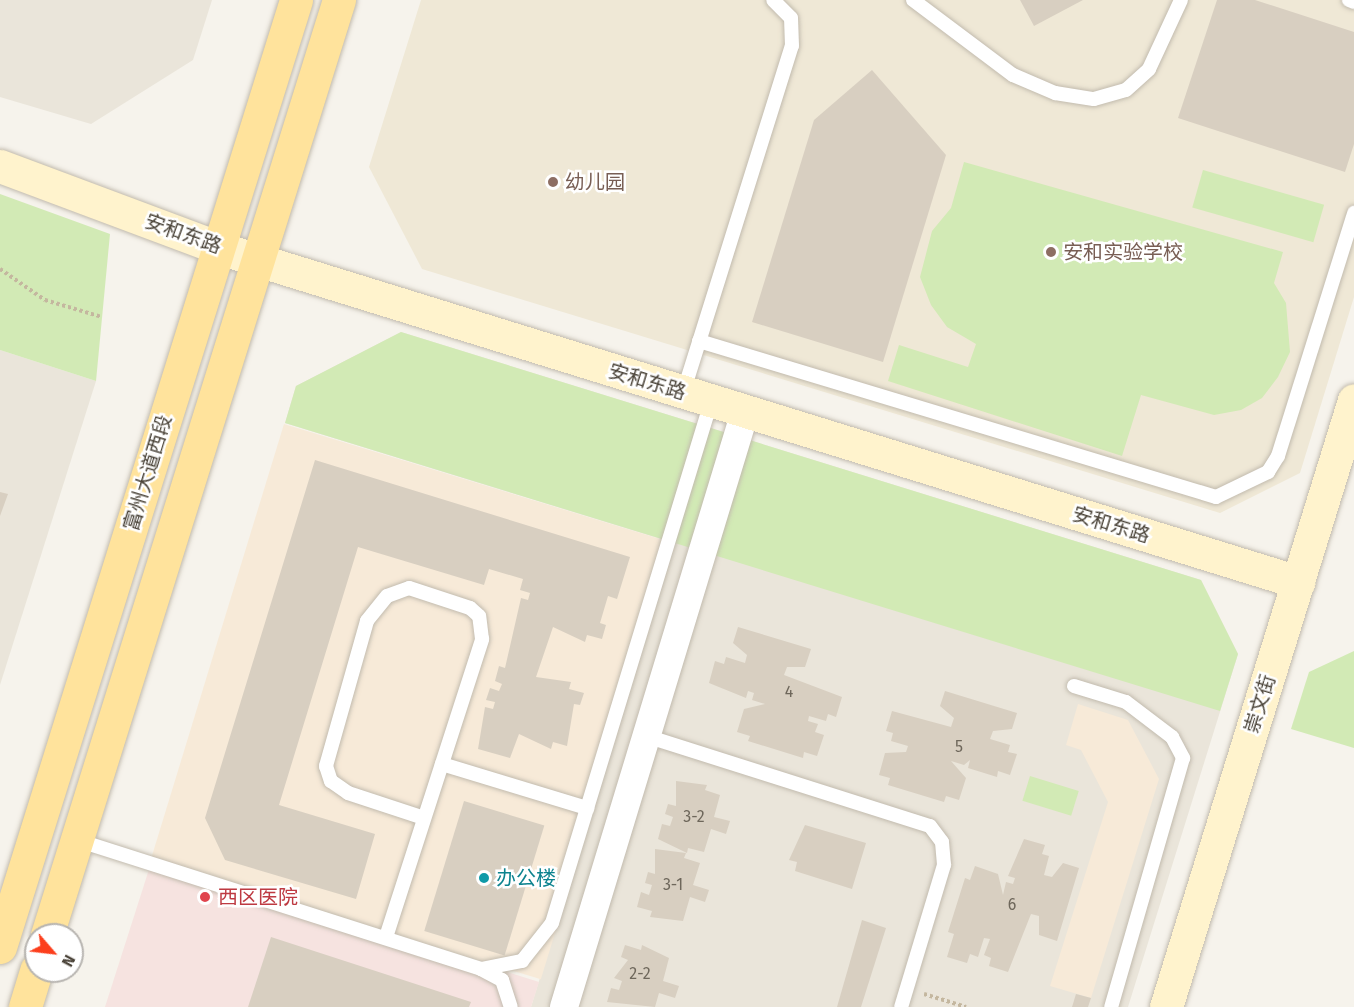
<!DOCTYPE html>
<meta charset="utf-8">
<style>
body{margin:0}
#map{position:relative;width:1354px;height:1007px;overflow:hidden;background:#f6f3ec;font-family:"Fira Sans","Noto Sans SC",sans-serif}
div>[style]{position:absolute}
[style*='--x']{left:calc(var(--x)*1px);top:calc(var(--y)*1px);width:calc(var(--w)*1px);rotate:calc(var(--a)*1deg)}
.residential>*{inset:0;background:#eae5da}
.commercial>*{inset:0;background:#f7ead8;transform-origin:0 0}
.education>*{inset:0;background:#efe8d6}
.medical>*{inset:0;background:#f6e3e0}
.green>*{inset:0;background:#d2eab5;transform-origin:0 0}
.building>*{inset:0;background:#d8cfc1;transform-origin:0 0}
.path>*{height:4px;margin-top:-2px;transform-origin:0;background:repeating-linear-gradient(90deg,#c4b79f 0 3px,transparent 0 6px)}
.roads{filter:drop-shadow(0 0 2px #c2bbae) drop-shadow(0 0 2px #c2bbae)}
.lane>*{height:14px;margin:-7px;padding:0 7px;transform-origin:7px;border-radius:7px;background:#fff}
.street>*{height:28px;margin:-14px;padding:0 14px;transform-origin:14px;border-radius:14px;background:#fff}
.secondary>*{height:33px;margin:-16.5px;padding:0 16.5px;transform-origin:16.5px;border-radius:16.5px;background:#fff3cd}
.primary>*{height:33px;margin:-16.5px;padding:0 16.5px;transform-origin:16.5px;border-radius:16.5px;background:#ffe39c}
.dots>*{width:16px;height:16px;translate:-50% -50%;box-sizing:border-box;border:3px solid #fff;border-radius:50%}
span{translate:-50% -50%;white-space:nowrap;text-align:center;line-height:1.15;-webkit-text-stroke:5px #fff;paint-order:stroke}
.number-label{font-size:16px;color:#6e675b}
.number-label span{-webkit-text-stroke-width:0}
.education-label{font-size:20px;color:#785e54}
.left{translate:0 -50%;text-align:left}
.street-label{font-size:20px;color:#4b4439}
.culture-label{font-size:20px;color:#0d838f}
.health-label{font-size:20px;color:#be3a42}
.north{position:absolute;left:24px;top:923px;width:60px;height:60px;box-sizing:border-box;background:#fff;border:2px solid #b7b4b0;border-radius:50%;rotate:118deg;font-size:16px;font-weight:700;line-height:24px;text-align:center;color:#4b4439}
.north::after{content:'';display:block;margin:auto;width:21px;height:27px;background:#fc3f1d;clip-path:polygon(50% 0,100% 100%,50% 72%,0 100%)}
</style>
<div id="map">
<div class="residential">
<div style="clip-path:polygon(0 0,212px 0,193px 60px,91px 124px,0 97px)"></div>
<div style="clip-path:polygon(401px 332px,1201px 580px,1238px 654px,1128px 1007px,531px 1007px,674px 543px,285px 423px,296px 386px)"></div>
<div style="clip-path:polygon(0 350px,96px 381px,0 685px)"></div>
</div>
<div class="commercial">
<div style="left:284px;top:424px;width:408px;height:456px;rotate:17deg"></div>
<div style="clip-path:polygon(1078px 704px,1128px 720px,1159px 779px,1091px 998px,1050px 986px,1108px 802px,1081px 750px,1066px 745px)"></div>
</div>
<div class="education">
<div style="clip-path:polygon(421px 0,1354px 0,1354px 297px,1300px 473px,1220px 513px,422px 269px,369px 167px)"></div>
</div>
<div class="medical">
<div style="clip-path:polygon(152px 860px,539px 982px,531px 1007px,105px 1007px)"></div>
</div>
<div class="green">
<div style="clip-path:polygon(964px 162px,1283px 252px,1274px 283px,1286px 303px,1290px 352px,1278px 377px,1262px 398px,1241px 410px,1214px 415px,1141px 395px,1122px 456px,888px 381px,899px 345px,968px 367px,976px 344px,947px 327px,931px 305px,920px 277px,932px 231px,951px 208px)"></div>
<div style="left:1203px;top:170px;width:126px;height:39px;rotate:16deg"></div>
<div style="clip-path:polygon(0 194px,110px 234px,96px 381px,0 350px)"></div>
<div style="clip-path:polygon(401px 332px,1201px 580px,1238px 654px,1220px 711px,285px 423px,296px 386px)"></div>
<div style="clip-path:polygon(1354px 651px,1354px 748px,1291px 729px,1309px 672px)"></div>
<div style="left:1030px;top:776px;width:51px;height:26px;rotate:17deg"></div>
</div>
<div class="building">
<div style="clip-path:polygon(1020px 0,1083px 0,1034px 26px)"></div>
<div style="clip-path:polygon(1217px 0,1255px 0,1354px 32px,1354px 144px,1345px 172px,1178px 118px)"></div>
<div style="clip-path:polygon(872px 70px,946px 155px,883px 362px,752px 322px,814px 120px)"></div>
<div style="clip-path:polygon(315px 460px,630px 557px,617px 599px,608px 596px,600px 623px,606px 625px,602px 639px,587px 635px,585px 642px,553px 627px,536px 677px,571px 682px,569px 689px,584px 693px,580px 705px,574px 704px,567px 746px,553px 742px,551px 749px,519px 734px,510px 758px,478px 749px,485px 707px,493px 709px,495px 702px,486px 700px,490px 688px,499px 691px,502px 684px,495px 681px,499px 666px,505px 668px,521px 598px,528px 600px,530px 593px,520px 590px,523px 579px,489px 569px,484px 585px,358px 547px,279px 805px,375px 834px,356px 899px,225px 860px,205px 818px)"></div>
<div style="clip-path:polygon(0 492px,8px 494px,0 516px)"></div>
<div style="clip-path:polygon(738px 627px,811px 649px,805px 667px,787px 667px,784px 675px,842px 697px,836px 717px,828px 714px,826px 721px,809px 716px,808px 721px,818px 724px,815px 732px,824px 735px,817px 756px,804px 752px,803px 758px,748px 741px,750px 736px,737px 732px,744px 709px,765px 704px,752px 700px,754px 693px,748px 691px,746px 698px,709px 683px,715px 661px,724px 664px,726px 657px,745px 663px,747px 655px,733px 643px)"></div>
<div style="clip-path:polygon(945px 691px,1017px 713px,1012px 729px,993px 731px,990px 739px,1010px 745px,1008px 752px,1017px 754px,1010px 775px,998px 771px,997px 777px,968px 768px,970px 760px,964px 765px,951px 761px,966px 778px,959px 800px,946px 796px,944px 802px,888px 785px,890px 778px,879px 775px,885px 753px,906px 752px,908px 746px,891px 741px,893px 733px,886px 731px,892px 711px,951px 727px,954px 718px,940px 706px)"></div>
<div style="clip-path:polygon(676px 781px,707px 785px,705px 790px,720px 795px,714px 817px,730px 821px,726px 834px,711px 829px,704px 852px,688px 848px,687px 853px,658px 839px,662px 824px,670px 826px,673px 817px,665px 814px,668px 804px,676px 806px)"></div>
<div style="left:464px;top:801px;width:84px;height:136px;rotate:17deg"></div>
<div style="clip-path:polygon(805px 825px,866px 843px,852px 889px,795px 871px,797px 862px,789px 860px)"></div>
<div style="clip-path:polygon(1024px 839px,1045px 845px,1042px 854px,1049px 856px,1044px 875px,1052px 877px,1063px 863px,1079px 868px,1057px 941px,1039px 935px,1039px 916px,1031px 914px,1008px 972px,989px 966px,991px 958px,984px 955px,990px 939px,984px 938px,978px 957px,970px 954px,967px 963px,947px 957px,954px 934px,948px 932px,965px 878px,970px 880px,975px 866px,998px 874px,1003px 895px,1006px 882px,1013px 884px,1015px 878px,1008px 876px)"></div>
<div style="clip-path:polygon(655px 849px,686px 853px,684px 858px,700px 863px,693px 885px,709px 890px,705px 902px,690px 897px,683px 921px,650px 917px,652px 911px,637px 907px,641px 892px,649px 895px,652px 885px,645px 883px,648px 872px,655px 874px)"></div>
<div style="clip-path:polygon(862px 920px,886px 928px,861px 1007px,837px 1007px)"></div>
<div style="clip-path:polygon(271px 937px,471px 1002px,469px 1007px,248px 1007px)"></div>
<div style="clip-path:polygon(625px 945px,641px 950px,642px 945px,669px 958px,663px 981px,679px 986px,675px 998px,659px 993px,655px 1007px,607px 1002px,611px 988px,619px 990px,622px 981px,614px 978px,628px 960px,621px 957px)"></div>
<div style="clip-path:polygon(1076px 994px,1091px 998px,1088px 1007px,1072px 1007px)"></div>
</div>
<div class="path">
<div style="--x:0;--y:269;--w:55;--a:34.6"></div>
<div style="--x:45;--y:300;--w:59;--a:16.6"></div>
<div style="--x:924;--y:994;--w:44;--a:17.2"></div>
</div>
<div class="roads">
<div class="lane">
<div style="--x:913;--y:0;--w:125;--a:36.9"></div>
<div style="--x:1013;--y:75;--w:46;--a:23.2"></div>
<div style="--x:1055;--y:93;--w:39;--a:9"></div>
<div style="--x:1094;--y:99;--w:33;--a:-16"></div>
<div style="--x:1126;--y:90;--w:31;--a:-42"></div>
<div style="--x:1149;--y:69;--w:76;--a:-65.1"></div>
<div style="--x:1349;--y:0;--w:5;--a:22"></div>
<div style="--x:699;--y:341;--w:540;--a:16.79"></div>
<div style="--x:1216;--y:497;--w:58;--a:-25.7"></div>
<div style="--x:1268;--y:472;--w:19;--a:-58"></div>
<div style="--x:1278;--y:456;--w:255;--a:-72.6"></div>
<div style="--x:683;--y:393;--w:364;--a:-72.6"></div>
<div style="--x:792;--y:46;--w:28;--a:-92"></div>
<div style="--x:791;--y:18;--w:25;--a:-135"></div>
<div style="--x:1074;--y:686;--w:54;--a:17.1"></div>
<div style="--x:1126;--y:702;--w:58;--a:37.3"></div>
<div style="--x:1172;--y:737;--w:24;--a:62"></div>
<div style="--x:1183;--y:758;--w:259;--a:106.1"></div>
<div style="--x:646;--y:736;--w:298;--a:17.6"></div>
<div style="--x:930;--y:826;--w:20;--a:53"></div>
<div style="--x:942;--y:842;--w:23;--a:85"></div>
<div style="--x:944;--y:865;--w:148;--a:106.8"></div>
<div style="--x:442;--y:764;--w:152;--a:16.9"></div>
<div style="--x:77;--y:840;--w:424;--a:17.7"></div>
<div style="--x:481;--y:969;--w:24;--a:28"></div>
<div style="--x:502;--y:980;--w:28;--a:72"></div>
<div style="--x:387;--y:934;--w:310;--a:-72.1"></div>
<div style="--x:482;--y:639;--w:23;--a:-97"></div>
<div style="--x:479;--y:616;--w:12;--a:-138"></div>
<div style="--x:470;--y:608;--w:64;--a:-161.8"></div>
<div style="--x:409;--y:588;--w:23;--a:160"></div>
<div style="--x:387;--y:596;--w:32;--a:129"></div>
<div style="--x:367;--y:621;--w:151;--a:105.8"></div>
<div style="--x:326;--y:766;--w:16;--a:72"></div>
<div style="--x:331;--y:781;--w:21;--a:35"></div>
<div style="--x:348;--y:793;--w:80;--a:18.2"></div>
<div style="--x:481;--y:969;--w:42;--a:-11"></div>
<div style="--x:522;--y:961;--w:48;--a:-51.7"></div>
<div style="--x:552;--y:923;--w:545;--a:-73.03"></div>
</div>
<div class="street">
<div style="--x:564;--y:1007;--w:622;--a:-73.08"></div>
</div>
<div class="secondary">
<div style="--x:0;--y:166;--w:234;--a:20.5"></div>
<div style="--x:219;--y:248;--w:1130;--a:17.2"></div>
<div style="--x:1166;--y:1007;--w:635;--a:-72.79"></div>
</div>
<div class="primary">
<div style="--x:47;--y:935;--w:980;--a:-72.66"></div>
<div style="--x:0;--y:947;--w:992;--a:-72.64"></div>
<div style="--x:25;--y:1007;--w:39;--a:-73"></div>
</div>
</div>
<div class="dots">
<div style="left:553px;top:182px;background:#8d6e63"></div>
<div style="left:1051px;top:252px;background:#8d6e63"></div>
<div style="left:484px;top:878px;background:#0f9aa8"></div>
<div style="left:205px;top:897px;background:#e0444e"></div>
</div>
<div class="number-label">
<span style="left:789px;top:692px">4</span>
<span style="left:959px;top:747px">5</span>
<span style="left:694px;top:817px">3-2</span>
<span style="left:673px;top:885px">3-1</span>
<span style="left:1012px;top:905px">6</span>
<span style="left:640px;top:974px">2-2</span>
</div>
<div class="education-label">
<span class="left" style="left:565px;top:182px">幼儿园</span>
<span class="left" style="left:1063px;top:252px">安和实验学校</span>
</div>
<div class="street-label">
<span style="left:183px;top:234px;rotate:20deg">安和东路</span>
<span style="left:647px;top:382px;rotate:17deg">安和东路</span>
<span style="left:148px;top:473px;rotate:-73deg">富州大道西段</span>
<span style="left:1111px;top:525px;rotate:17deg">安和东路</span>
<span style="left:1260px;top:704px;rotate:-73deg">崇文街</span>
</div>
<div class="culture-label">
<span class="left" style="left:496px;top:878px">办公楼</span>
</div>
<div class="health-label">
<span class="left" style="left:218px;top:897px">西区医院</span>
</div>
<div class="north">N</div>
</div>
